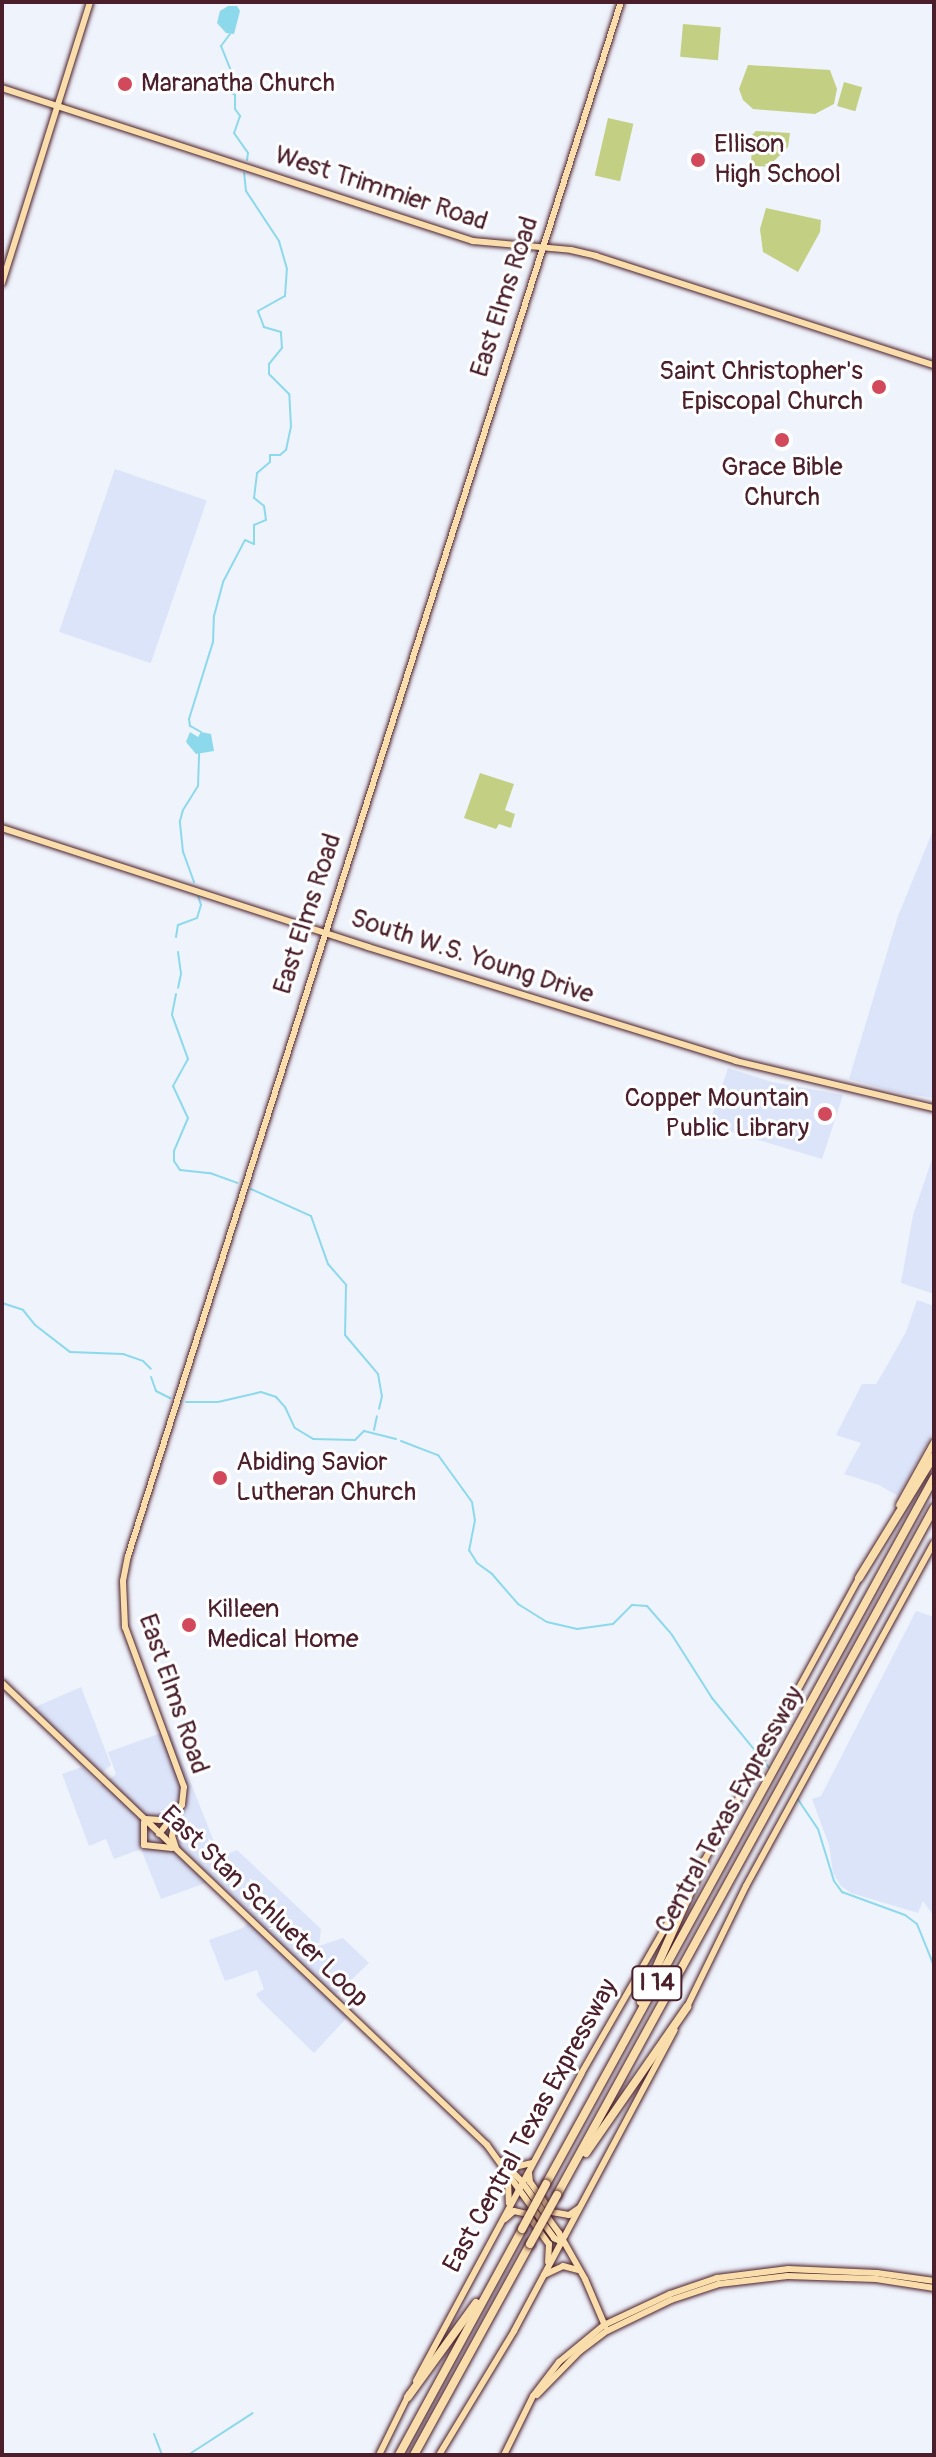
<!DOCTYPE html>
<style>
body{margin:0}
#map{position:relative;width:936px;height:2457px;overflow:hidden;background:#eff3fc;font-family:Pangolin,sans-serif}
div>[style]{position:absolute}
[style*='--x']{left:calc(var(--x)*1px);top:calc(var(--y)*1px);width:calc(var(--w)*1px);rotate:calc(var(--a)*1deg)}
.built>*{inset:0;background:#dce4f9;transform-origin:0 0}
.green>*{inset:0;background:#c3d084;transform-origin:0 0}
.water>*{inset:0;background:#8cd9ec}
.stream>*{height:2px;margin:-1px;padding:0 1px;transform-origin:1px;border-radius:1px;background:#8cd9ec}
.roads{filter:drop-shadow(0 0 2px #4a1f2b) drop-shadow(0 0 2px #4a1f2b)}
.major>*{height:6px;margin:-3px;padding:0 3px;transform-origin:3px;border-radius:3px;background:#f9deab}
.highway>*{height:8px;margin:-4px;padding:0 4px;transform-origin:4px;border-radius:4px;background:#f9deab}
.bridges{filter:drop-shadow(0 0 2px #4a1f2b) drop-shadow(0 0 2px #4a1f2b)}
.highway-bridge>*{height:8px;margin:-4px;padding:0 4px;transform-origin:4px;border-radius:4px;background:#f9deab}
.dots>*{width:22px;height:22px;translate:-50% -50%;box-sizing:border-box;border:4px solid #fff;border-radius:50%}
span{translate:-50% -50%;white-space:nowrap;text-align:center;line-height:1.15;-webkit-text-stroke:6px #fff;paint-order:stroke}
.shield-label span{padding:2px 6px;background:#fff;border:2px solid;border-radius:6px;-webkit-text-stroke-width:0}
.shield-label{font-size:24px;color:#4a1f2b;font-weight:700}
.poi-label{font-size:26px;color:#4a1f2b}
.left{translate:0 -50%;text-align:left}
.right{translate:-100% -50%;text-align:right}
.street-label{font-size:26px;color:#4a1f2b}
.frame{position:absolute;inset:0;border:4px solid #4a1f2b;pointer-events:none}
</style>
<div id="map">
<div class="built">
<div style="left:115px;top:469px;width:97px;height:172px;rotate:19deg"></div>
<div style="clip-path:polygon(934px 828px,934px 1098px,895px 1092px,849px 1079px,898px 916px)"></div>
<div style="clip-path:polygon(728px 1068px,772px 1082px,843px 1095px,822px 1159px,709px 1125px)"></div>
<div style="clip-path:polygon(934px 1153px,934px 1294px,901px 1283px,913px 1215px)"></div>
<div style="clip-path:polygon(917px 1300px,934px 1306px,934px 1431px,898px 1496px,879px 1485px,844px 1474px,861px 1443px,836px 1435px,862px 1384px,876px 1384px,885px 1369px,906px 1332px)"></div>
<div style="clip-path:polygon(916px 1611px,934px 1617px,934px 1916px,923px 1901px,918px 1913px,851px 1893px,841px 1886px,833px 1873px,829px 1845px,812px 1799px,821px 1796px)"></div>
<div style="clip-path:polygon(81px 1687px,111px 1765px,102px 1773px,33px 1708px)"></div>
<div style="clip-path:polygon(170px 1730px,220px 1857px,237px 1850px,321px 1929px,319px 1946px,343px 1938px,369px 1963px,336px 1994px,353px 2011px,314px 2053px,260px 2000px,256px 1994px,264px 1989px,257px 1970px,225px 1981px,209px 1940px,243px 1928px,253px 1916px,214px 1880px,161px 1899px,141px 1849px,114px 1859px,106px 1839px,89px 1846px,62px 1774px,82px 1767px,100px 1786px,116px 1774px,108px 1752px)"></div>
</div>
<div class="green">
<div style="left:683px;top:24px;width:38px;height:33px;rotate:5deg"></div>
<div style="clip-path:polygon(748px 65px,830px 70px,837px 89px,834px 104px,815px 114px,753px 109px,743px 100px,739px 89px)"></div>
<div style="left:844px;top:82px;width:19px;height:25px;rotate:16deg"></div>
<div style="left:608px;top:118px;width:26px;height:59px;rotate:13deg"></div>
<div style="clip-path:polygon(756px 131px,790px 133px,788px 147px,769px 166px,751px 167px,752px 135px)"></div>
<div style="clip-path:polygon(766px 208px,821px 220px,820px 232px,798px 272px,763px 252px,760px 229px)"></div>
<div style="clip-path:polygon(480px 773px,514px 784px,505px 810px,515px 814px,511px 828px,499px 824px,496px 829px,464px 818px)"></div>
</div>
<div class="water">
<div style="clip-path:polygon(228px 6px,237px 6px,240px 11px,234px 34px,226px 33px,217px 23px,220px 11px)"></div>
<div style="clip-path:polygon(190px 732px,198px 737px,201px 732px,211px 734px,214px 751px,196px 754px,186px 742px)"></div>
</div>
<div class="stream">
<div style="--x:230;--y:34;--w:15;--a:127"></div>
<div style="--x:221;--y:46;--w:27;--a:68"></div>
<div style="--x:231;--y:71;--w:20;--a:96"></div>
<div style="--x:229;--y:91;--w:7;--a:34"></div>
<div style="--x:235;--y:95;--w:14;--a:90"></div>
<div style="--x:235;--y:109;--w:9;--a:54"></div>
<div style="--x:240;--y:116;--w:18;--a:109"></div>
<div style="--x:234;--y:133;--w:24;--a:55"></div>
<div style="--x:248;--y:153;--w:7;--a:98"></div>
<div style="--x:201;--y:732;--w:13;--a:-151"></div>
<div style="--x:190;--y:726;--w:7;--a:-98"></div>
<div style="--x:189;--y:719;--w:81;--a:-72.7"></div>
<div style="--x:213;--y:642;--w:26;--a:-88"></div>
<div style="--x:214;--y:616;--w:35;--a:-75"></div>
<div style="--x:223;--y:582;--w:47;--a:-62.4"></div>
<div style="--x:245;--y:540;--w:10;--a:24"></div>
<div style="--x:254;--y:544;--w:19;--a:-90"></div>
<div style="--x:254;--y:525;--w:13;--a:-23"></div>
<div style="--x:266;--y:520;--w:14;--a:-98"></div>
<div style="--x:264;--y:506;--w:13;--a:-141"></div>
<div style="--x:254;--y:498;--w:25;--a:-83"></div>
<div style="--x:257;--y:473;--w:17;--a:-40"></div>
<div style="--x:270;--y:462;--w:7;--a:-90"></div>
<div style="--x:270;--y:455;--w:10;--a:0"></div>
<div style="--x:280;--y:455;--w:8;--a:-40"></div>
<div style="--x:286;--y:450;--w:24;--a:-78"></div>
<div style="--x:291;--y:427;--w:33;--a:-93"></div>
<div style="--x:289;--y:394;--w:28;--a:-135"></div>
<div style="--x:269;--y:374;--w:10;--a:-90"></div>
<div style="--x:269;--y:364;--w:21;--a:-51"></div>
<div style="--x:282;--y:348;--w:16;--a:-94"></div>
<div style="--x:281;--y:332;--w:18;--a:-164"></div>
<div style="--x:264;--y:327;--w:17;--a:-111"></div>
<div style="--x:258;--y:311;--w:31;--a:-29"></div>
<div style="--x:285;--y:296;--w:27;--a:-86"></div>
<div style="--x:287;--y:269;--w:29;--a:-106"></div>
<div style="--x:279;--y:241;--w:60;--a:-123.4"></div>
<div style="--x:246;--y:191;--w:18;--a:-96"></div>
<div style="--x:194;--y:882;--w:32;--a:-110"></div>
<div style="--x:183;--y:852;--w:31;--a:-96"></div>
<div style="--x:180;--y:821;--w:11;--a:-75"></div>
<div style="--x:183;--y:810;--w:28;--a:-58"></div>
<div style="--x:198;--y:786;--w:33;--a:-88"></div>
<div style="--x:176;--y:937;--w:12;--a:-81"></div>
<div style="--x:178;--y:925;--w:20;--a:-20"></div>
<div style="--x:197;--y:918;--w:14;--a:-73"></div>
<div style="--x:201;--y:905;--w:9;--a:-108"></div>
<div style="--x:178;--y:952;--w:22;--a:82"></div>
<div style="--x:181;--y:974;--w:14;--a:102"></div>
<div style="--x:176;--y:994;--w:21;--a:101"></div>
<div style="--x:172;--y:1015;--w:47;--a:70"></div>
<div style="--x:188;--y:1059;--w:31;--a:119"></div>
<div style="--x:173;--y:1086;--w:35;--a:65"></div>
<div style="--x:188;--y:1118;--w:36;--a:113"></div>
<div style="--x:174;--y:1151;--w:10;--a:90"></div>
<div style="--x:174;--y:1161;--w:11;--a:56"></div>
<div style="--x:180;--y:1170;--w:30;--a:6"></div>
<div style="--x:210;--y:1173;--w:29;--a:20"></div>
<div style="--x:251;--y:1189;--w:66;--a:24.2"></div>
<div style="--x:311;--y:1216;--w:51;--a:70.5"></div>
<div style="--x:328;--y:1264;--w:28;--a:49"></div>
<div style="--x:346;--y:1285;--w:50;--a:91.1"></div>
<div style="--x:345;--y:1335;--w:51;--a:49.8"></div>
<div style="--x:378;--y:1374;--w:22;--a:80"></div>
<div style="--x:382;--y:1396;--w:13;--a:103"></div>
<div style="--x:2;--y:1303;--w:22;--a:18"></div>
<div style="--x:23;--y:1310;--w:19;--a:51"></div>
<div style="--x:35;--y:1325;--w:44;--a:37.6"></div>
<div style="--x:70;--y:1352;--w:53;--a:2.2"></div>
<div style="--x:123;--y:1354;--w:21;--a:19"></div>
<div style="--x:143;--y:1361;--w:11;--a:45"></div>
<div style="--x:151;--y:1377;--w:15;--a:70"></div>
<div style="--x:156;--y:1391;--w:16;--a:27"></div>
<div style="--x:186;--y:1402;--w:32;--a:0"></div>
<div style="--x:218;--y:1402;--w:44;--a:-13.1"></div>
<div style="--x:261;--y:1392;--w:16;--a:18"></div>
<div style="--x:276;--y:1397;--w:13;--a:48"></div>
<div style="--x:285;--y:1407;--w:23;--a:65"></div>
<div style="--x:295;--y:1428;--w:21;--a:31"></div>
<div style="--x:313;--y:1439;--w:42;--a:1.4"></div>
<div style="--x:355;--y:1440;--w:13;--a:-45"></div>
<div style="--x:364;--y:1431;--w:33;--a:14"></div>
<div style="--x:374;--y:1430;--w:14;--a:-78"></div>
<div style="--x:401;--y:1441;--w:40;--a:21"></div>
<div style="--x:438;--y:1455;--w:58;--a:54.1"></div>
<div style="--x:472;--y:1502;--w:18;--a:81"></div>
<div style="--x:475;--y:1520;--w:31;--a:101"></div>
<div style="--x:469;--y:1550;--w:15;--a:58"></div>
<div style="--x:477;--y:1563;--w:19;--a:36"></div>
<div style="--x:492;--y:1574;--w:40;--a:49"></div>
<div style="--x:518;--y:1604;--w:34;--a:32"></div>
<div style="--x:547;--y:1622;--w:31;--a:13"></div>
<div style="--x:577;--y:1629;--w:36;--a:-8"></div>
<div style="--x:613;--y:1624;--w:27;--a:-45"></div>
<div style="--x:632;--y:1605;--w:15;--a:4"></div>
<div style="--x:647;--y:1606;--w:38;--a:49"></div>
<div style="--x:672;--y:1635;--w:75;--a:57.6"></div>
<div style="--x:712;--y:1698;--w:93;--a:50.7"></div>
<div style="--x:797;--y:1798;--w:37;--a:56"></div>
<div style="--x:818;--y:1829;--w:54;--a:72.9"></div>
<div style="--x:834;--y:1881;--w:14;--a:54"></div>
<div style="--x:842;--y:1892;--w:67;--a:20.1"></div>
<div style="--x:905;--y:1915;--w:15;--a:37"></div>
<div style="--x:917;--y:1924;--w:45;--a:68"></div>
<div style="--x:154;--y:2434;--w:22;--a:69"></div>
<div style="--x:188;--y:2455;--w:77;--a:-32.9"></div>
</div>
<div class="roads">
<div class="major">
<div style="--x:2;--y:88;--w:495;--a:18"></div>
<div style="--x:473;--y:241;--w:98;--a:5.2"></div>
<div style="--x:571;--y:250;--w:26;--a:13"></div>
<div style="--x:596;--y:256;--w:355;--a:17.9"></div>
<div style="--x:2;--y:283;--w:294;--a:-72.6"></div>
<div style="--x:2;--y:828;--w:385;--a:18"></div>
<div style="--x:368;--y:947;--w:385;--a:17.2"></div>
<div style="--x:736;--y:1061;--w:204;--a:13.4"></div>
<div style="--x:899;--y:1505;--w:72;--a:-60.9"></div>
<div style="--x:2;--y:1683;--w:670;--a:43.61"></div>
<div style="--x:487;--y:2145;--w:115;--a:54.2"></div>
<div style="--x:554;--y:2238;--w:9;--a:27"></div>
<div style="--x:146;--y:1819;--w:14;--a:4"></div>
<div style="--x:160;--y:1820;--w:14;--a:-21"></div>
<div style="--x:175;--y:1821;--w:15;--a:101"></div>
<div style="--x:172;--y:1836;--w:13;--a:72"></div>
<div style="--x:144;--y:1822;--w:23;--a:90"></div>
<div style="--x:159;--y:1834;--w:37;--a:-52"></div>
<div style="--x:182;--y:1805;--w:18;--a:-84"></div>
<div style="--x:184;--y:1787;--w:171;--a:-110.2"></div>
<div style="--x:125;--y:1627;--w:46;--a:-92.5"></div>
<div style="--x:123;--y:1581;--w:25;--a:-79"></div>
<div style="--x:128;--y:1556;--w:1630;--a:-72.4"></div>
<div style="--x:144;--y:1845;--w:28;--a:6"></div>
<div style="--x:703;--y:1863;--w:328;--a:-61.3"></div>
<div style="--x:686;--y:2009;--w:137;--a:-64"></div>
<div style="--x:746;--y:1886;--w:391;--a:-61.3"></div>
<div style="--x:502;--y:2161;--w:29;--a:46"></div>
<div style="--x:522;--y:2182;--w:63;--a:54"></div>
<div style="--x:559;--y:2233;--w:53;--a:60.5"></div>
<div style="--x:585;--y:2279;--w:51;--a:66.9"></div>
<div style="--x:510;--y:2168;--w:23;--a:-13"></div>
<div style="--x:529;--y:2173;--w:9;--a:84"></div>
<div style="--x:530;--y:2182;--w:37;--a:54"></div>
<div style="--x:552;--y:2212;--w:17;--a:10"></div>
<div style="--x:569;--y:2215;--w:12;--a:-35"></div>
<div style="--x:508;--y:2179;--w:24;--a:88"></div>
<div style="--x:505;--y:2219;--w:12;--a:-42"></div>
<div style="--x:514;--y:2211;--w:13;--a:13"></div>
<div style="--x:527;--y:2214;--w:37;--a:54"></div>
<div style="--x:549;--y:2244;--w:18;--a:93"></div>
<div style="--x:544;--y:2275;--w:21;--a:-25"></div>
<div style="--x:563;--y:2266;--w:16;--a:15"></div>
<div style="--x:416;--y:2381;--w:349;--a:-61.7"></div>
<div style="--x:581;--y:2074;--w:220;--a:-60.1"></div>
<div style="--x:537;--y:2395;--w:62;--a:-45.7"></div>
<div style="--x:580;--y:2351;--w:34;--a:-37"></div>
<div style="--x:607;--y:2331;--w:71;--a:-25.8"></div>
<div style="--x:671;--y:2300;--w:51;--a:-18.4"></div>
<div style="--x:719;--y:2284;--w:69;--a:-6.6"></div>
<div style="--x:788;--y:2276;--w:88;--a:2"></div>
<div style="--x:876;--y:2279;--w:59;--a:8.8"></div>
<div style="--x:379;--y:2455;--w:68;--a:-63.8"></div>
<div style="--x:439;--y:2455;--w:145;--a:-58.8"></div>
<div style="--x:514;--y:2331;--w:341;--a:-61.9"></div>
<div style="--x:504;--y:2455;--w:66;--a:-63.8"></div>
<div style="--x:533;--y:2396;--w:43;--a:-52.6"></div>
<div style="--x:559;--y:2362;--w:58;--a:-39.4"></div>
<div style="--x:604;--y:2325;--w:73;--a:-25.2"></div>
<div style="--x:670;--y:2294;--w:50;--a:-18.8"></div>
<div style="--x:717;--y:2278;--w:72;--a:-7.2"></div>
<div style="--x:788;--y:2269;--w:89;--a:2.6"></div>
<div style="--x:877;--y:2273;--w:58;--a:8"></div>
</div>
<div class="highway">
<div style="--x:859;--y:1578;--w:143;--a:-58.4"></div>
<div style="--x:641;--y:2002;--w:154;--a:-65.9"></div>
<div style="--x:586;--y:2153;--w:178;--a:-55.3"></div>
<div style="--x:546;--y:2184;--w:806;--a:-61.21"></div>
<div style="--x:557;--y:2195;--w:784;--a:-61.24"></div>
<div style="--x:408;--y:2397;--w:116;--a:-54.1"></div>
<div style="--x:399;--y:2455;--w:257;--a:-61.4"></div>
<div style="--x:414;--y:2455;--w:241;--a:-61.2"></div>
</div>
</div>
<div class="bridges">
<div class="highway-bridge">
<div style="--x:522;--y:2229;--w:51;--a:-61.9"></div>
<div style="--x:530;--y:2244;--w:56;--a:-61.1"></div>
</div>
</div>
<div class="dots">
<div style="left:125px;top:84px;background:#d1495b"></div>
<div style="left:698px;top:160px;background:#d1495b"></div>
<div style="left:879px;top:387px;background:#d1495b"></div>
<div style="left:782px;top:440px;background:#d1495b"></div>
<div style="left:825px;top:1114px;background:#d1495b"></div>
<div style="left:220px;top:1478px;background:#d1495b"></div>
<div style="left:189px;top:1625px;background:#d1495b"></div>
</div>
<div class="shield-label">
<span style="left:657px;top:1983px">I 14</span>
</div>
<div class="poi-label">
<span class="left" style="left:141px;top:84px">Maranatha Church</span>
<span class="left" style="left:714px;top:160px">Ellison<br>High School</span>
<span class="right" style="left:863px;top:387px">Saint Christopher's<br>Episcopal Church</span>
<span style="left:782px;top:483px">Grace Bible<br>Church</span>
<span class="right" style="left:809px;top:1114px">Copper Mountain<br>Public Library</span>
<span class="left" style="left:236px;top:1478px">Abiding Savior<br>Lutheran Church</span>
<span class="left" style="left:207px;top:1625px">Killeen<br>Medical Home</span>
</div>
<div class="street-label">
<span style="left:381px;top:189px;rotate:18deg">West Trimmier Road</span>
<span style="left:505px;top:297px;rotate:-72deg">East Elms Road</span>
<span style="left:308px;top:914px;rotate:-72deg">East Elms Road</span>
<span style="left:472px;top:957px;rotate:18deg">South W.S. Young Drive</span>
<span style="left:173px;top:1694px;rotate:71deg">East Elms Road</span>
<span style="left:730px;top:1810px;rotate:-61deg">Central Texas Expressway</span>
<span style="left:264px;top:1907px;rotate:44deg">East Stan Schlueter Loop</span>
<span style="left:531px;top:2126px;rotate:-61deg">East Central Texas Expressway</span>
</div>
<div class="frame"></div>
</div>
